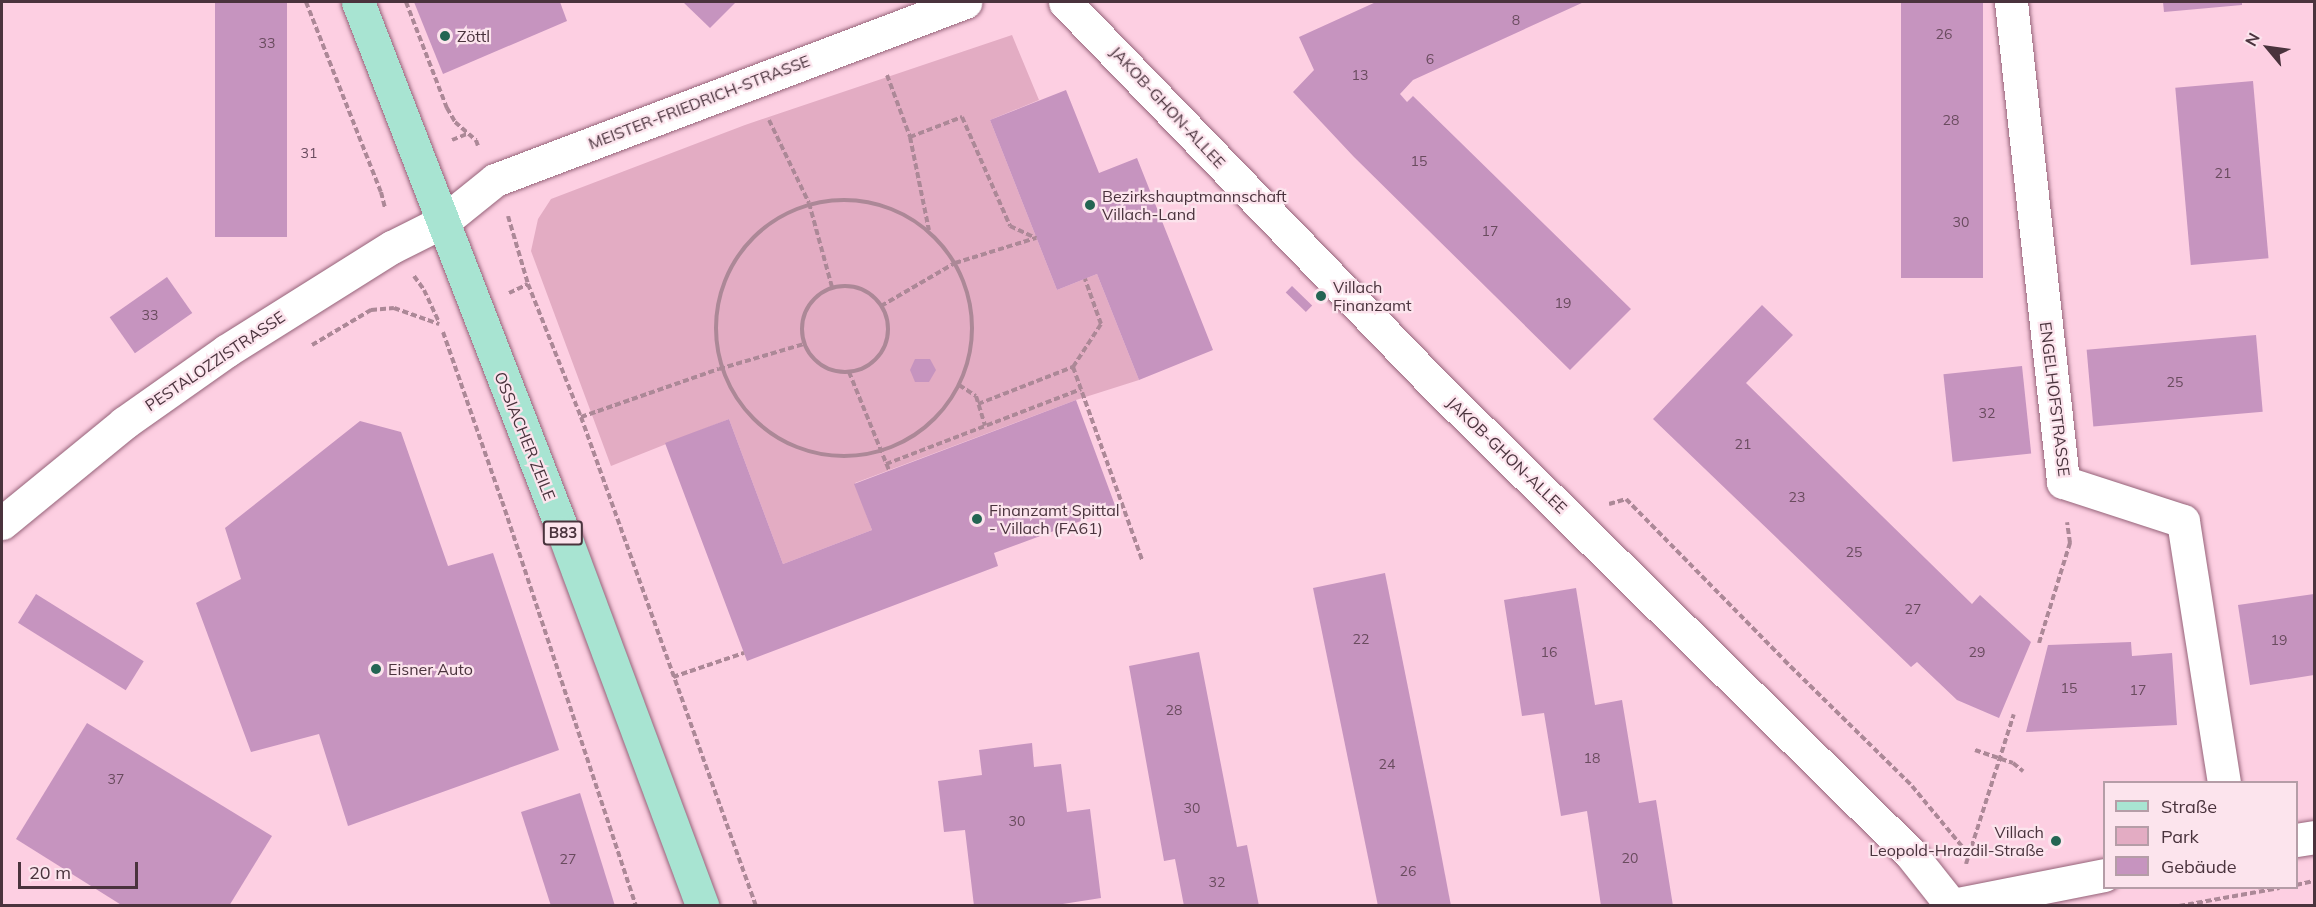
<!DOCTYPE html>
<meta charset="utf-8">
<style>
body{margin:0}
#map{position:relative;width:2316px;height:907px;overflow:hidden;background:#fdcfe2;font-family:Mulish,sans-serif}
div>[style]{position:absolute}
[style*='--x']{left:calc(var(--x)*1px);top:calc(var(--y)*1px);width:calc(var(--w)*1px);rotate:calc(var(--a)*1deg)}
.green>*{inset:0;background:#e3acc3}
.building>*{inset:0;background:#c694bf;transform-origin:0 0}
.path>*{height:4px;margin-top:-2px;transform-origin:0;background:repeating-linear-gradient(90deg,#ac8897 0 6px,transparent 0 9px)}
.path>.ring{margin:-2px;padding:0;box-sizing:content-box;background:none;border:4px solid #ac8897;border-radius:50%}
.roads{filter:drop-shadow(0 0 2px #956379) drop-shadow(0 0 2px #956379)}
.minor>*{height:33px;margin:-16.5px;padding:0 16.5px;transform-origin:16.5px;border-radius:16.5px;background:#fff}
.secondary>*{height:33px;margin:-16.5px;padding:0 16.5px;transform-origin:16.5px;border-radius:16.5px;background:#fff}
.primary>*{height:33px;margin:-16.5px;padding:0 16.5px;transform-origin:16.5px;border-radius:16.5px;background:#a8e4d2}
.dots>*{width:16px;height:16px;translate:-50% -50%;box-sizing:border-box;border:3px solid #fce4ed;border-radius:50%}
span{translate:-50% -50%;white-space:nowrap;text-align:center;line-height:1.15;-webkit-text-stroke:4.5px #fce4ed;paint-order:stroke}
.number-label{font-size:14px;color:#694b5e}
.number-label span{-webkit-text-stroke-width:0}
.shield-label span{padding:2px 4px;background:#fce4ed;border:2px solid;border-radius:4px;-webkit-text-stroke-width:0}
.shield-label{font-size:15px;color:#4a333d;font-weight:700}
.poi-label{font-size:16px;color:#4a333d}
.left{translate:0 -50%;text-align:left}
.right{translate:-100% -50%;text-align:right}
.street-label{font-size:16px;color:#4a333d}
.frame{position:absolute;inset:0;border:3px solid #4a333d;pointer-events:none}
.legend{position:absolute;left:2103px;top:781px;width:195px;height:108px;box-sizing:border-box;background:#fce4ed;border:2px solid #b59da7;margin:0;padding:8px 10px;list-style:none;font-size:18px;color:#4a333d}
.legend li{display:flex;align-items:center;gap:12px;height:30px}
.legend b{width:30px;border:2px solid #b59da7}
.north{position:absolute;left:2238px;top:18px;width:60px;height:60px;-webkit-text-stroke:4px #fce4ed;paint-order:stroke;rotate:299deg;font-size:16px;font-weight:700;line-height:24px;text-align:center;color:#4a333d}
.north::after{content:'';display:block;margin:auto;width:21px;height:27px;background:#4a333d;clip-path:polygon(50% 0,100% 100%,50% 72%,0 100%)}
.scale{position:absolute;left:18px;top:862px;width:120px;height:27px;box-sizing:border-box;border:3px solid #4a333d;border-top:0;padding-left:8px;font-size:18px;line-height:21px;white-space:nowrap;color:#4a333d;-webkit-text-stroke:4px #fce4ed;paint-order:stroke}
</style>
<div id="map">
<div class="green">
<div style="clip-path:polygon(1012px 35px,1039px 100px,990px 120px,1057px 290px,1097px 274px,1139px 380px,1076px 400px,855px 483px,872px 530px,783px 564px,729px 419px,611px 466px,531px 251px,538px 219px,551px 199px,745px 125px)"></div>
</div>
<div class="building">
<div style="left:215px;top:2px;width:72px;height:235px"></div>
<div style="clip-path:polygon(414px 2px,560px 2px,567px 21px,443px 74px)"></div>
<div style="clip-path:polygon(683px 2px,736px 2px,710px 28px)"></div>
<div style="clip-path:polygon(1376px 2px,1584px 2px,1413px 80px,1400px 94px,1407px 102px,1413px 96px,1631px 309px,1570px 370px,1354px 157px,1293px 92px,1314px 70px,1299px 37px)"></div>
<div style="left:1901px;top:2px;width:82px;height:276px"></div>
<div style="clip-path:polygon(2163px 2px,2242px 2px,2242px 5px,2164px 12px)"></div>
<div style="left:2253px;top:81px;width:178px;height:78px;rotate:85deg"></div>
<div style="clip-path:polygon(1066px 90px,1099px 173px,1137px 158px,1213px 350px,1139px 380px,1097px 274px,1057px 290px,990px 120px)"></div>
<div style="left:167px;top:277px;width:44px;height:70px;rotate:55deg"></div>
<div style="left:1292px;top:286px;width:28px;height:9px;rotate:44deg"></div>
<div style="clip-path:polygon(1762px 305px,1793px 335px,1746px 383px,1972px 604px,1980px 595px,2031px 642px,1999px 718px,1957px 700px,1917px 662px,1911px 667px,1653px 419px)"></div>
<div style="left:2256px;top:335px;width:77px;height:170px;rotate:85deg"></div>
<div style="clip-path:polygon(915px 359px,930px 359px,936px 370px,929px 382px,915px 382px,910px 370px)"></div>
<div style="left:2022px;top:366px;width:88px;height:79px;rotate:84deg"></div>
<div style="clip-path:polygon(1076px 400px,1116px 508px,994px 553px,998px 566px,747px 661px,665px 443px,729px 419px,783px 564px,872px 530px,854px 484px)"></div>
<div style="clip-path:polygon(360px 421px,401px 432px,448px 566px,493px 553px,559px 750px,348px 826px,319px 734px,251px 752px,196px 603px,241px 579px,225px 528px)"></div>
<div style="clip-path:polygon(1385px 573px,1435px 822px,1451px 906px,1378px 906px,1313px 588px)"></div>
<div style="clip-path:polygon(1576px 588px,1595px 705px,1622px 700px,1639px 803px,1656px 800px,1673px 906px,1601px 906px,1587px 811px,1561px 816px,1544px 713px,1522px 716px,1504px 600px)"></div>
<div style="left:36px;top:594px;width:127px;height:34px;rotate:32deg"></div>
<div style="clip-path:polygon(2314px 594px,2314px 675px,2250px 685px,2238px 605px)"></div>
<div style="clip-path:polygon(2131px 642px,2132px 656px,2172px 653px,2177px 725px,2026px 732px,2048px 645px)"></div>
<div style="clip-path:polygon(1199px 652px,1237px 847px,1247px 845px,1259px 906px,1184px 906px,1175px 859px,1164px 861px,1129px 666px)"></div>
<div style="clip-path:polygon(87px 723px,272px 836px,229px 906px,123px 906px,16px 839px)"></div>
<div style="clip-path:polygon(1032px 743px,1034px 767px,1061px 764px,1067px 812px,1090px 809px,1101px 898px,1050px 906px,974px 906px,965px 830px,944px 832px,938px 781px,982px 775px,979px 750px)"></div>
<div style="clip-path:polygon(580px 793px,615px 906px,551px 906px,521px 812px)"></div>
</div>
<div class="path">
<div style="--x:306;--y:2;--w:204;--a:68.5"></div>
<div style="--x:381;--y:192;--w:16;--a:76"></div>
<div style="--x:406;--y:2;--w:114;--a:68.9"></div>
<div style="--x:447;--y:108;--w:16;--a:60"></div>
<div style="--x:455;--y:122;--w:28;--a:41"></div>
<div style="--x:476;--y:140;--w:6;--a:72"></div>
<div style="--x:887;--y:75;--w:66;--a:69.6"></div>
<div style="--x:910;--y:137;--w:95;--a:78.5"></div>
<div style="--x:769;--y:120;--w:92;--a:64.3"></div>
<div style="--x:809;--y:203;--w:87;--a:74.7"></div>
<div style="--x:910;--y:137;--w:56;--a:-21"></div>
<div style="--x:962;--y:117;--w:119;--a:66.2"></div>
<div style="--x:1010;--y:226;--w:29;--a:25"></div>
<div style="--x:452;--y:140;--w:16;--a:-22"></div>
<div class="ring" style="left:716px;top:200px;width:252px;height:252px"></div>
<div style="--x:508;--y:216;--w:71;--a:73.6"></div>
<div style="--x:528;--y:284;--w:143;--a:68.3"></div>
<div style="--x:581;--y:417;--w:519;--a:70.31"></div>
<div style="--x:414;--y:276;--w:17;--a:54"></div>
<div style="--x:424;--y:290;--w:35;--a:65"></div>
<div class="ring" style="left:802px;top:286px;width:82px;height:82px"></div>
<div style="--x:509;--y:293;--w:21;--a:-25"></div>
<div style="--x:881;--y:306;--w:86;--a:-30.2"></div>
<div style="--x:955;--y:263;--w:85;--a:-17.2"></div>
<div style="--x:443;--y:332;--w:179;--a:70.8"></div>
<div style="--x:502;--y:501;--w:427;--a:71.7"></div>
<div style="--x:312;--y:345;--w:69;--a:-30.7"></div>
<div style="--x:371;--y:310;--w:23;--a:-5"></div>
<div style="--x:394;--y:308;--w:48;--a:19.6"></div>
<div style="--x:1073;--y:367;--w:205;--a:70.3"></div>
<div style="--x:849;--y:372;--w:106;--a:67.8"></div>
<div style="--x:959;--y:385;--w:20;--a:33"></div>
<div style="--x:976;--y:396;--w:31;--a:73"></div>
<div style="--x:978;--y:404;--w:102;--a:-21.3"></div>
<div style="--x:1073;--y:367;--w:51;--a:-56.9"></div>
<div style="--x:1101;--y:324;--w:48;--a:-109.6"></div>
<div style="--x:581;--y:417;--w:146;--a:-19.2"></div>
<div style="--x:719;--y:369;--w:89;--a:-16.4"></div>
<div style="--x:886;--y:464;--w:209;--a:-21"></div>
<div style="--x:1609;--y:504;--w:18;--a:-16"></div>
<div style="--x:1626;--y:499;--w:226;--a:45.5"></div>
<div style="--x:1784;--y:660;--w:180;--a:44.5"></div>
<div style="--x:1912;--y:786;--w:89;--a:50.4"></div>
<div style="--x:2039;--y:643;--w:105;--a:-72.8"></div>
<div style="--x:2070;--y:543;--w:21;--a:-98"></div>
<div style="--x:673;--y:677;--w:75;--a:-18.7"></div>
<div style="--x:1975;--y:750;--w:40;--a:18.9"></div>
<div style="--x:2013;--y:763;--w:13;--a:39"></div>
<div style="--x:1966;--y:864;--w:157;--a:-72.3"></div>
<div style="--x:2296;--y:885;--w:18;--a:-13"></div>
<div style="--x:2179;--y:906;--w:102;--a:-10.2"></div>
</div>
<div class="roads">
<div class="minor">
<div style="--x:1065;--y:2;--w:534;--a:45.99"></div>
<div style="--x:1436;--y:386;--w:665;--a:44.57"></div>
<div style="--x:1910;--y:853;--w:68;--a:51.6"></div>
<div style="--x:2011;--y:2;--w:483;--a:83.8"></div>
<div style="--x:2063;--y:482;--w:126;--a:18"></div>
<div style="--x:2183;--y:521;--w:264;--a:81.1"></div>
<div style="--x:444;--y:221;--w:65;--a:-38.8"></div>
<div style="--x:495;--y:180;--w:503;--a:-20.74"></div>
<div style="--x:2296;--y:840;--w:18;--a:-9"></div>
<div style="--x:1948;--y:906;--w:159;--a:-11.2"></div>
</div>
<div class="secondary">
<div style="--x:2;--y:523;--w:158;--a:-39.3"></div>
<div style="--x:124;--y:423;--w:125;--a:-35.2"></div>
<div style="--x:226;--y:351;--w:196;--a:-32.1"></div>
<div style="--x:392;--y:247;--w:58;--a:-26.6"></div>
</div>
<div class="primary">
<div style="--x:358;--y:2;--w:570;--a:68.83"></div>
<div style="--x:564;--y:534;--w:397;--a:69.6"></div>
</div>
</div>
<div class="dots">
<div style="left:445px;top:36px;background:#246553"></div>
<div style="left:1090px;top:205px;background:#246553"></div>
<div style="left:1321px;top:296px;background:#246553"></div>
<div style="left:977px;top:519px;background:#246553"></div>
<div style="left:376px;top:669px;background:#246553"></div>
<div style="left:2056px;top:841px;background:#246553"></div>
</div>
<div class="number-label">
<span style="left:1516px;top:20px">8</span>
<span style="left:1944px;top:34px">26</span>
<span style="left:267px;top:43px">33</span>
<span style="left:1430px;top:59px">6</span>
<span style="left:1360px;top:75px">13</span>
<span style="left:1951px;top:120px">28</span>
<span style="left:309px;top:153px">31</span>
<span style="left:1419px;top:161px">15</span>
<span style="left:2223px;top:173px">21</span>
<span style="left:1961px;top:222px">30</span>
<span style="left:1490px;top:231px">17</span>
<span style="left:1563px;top:303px">19</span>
<span style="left:150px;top:315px">33</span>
<span style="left:2175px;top:382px">25</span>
<span style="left:1987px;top:413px">32</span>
<span style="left:1743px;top:444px">21</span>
<span style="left:1797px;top:497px">23</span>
<span style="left:1854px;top:552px">25</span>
<span style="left:1913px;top:609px">27</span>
<span style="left:1361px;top:639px">22</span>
<span style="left:2279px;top:640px">19</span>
<span style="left:1549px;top:652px">16</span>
<span style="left:1977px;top:652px">29</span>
<span style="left:2069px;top:688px">15</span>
<span style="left:2138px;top:690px">17</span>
<span style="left:1174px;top:710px">28</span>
<span style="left:1592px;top:758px">18</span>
<span style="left:1387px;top:764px">24</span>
<span style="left:116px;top:779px">37</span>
<span style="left:1192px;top:808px">30</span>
<span style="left:1017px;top:821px">30</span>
<span style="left:1630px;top:858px">20</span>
<span style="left:568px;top:859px">27</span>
<span style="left:1408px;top:871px">26</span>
<span style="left:1217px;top:882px">32</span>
</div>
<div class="shield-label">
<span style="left:563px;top:533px">B83</span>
</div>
<div class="poi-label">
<span class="left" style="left:457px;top:36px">Zöttl</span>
<span class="left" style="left:1102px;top:205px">Bezirkshauptmannschaft<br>Villach-Land</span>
<span class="left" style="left:1333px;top:296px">Villach<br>Finanzamt</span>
<span class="left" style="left:989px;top:519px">Finanzamt Spittal<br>- Villach (FA61)</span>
<span class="left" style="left:388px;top:669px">Eisner Auto</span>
<span class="right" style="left:2044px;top:841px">Villach<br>Leopold-Hrazdil-Straße</span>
</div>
<div class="street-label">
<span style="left:699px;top:102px;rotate:-21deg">MEISTER-FRIEDRICH-STRASSE</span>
<span style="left:1168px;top:107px;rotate:47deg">JAKOB-GHON-ALLEE</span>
<span style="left:215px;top:361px;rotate:-34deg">PESTALOZZISTRASSE</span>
<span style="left:2055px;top:399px;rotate:83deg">ENGELHOFSTRASSE</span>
<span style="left:525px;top:436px;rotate:68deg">OSSIACHER ZEILE</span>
<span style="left:1507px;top:455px;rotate:44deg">JAKOB-GHON-ALLEE</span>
</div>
<div class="frame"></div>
<ul class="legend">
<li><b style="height:8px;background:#a8e4d2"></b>Straße</li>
<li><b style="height:16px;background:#e3acc3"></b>Park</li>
<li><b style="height:16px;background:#c694bf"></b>Gebäude</li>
</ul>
<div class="north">N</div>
<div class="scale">20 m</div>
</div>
